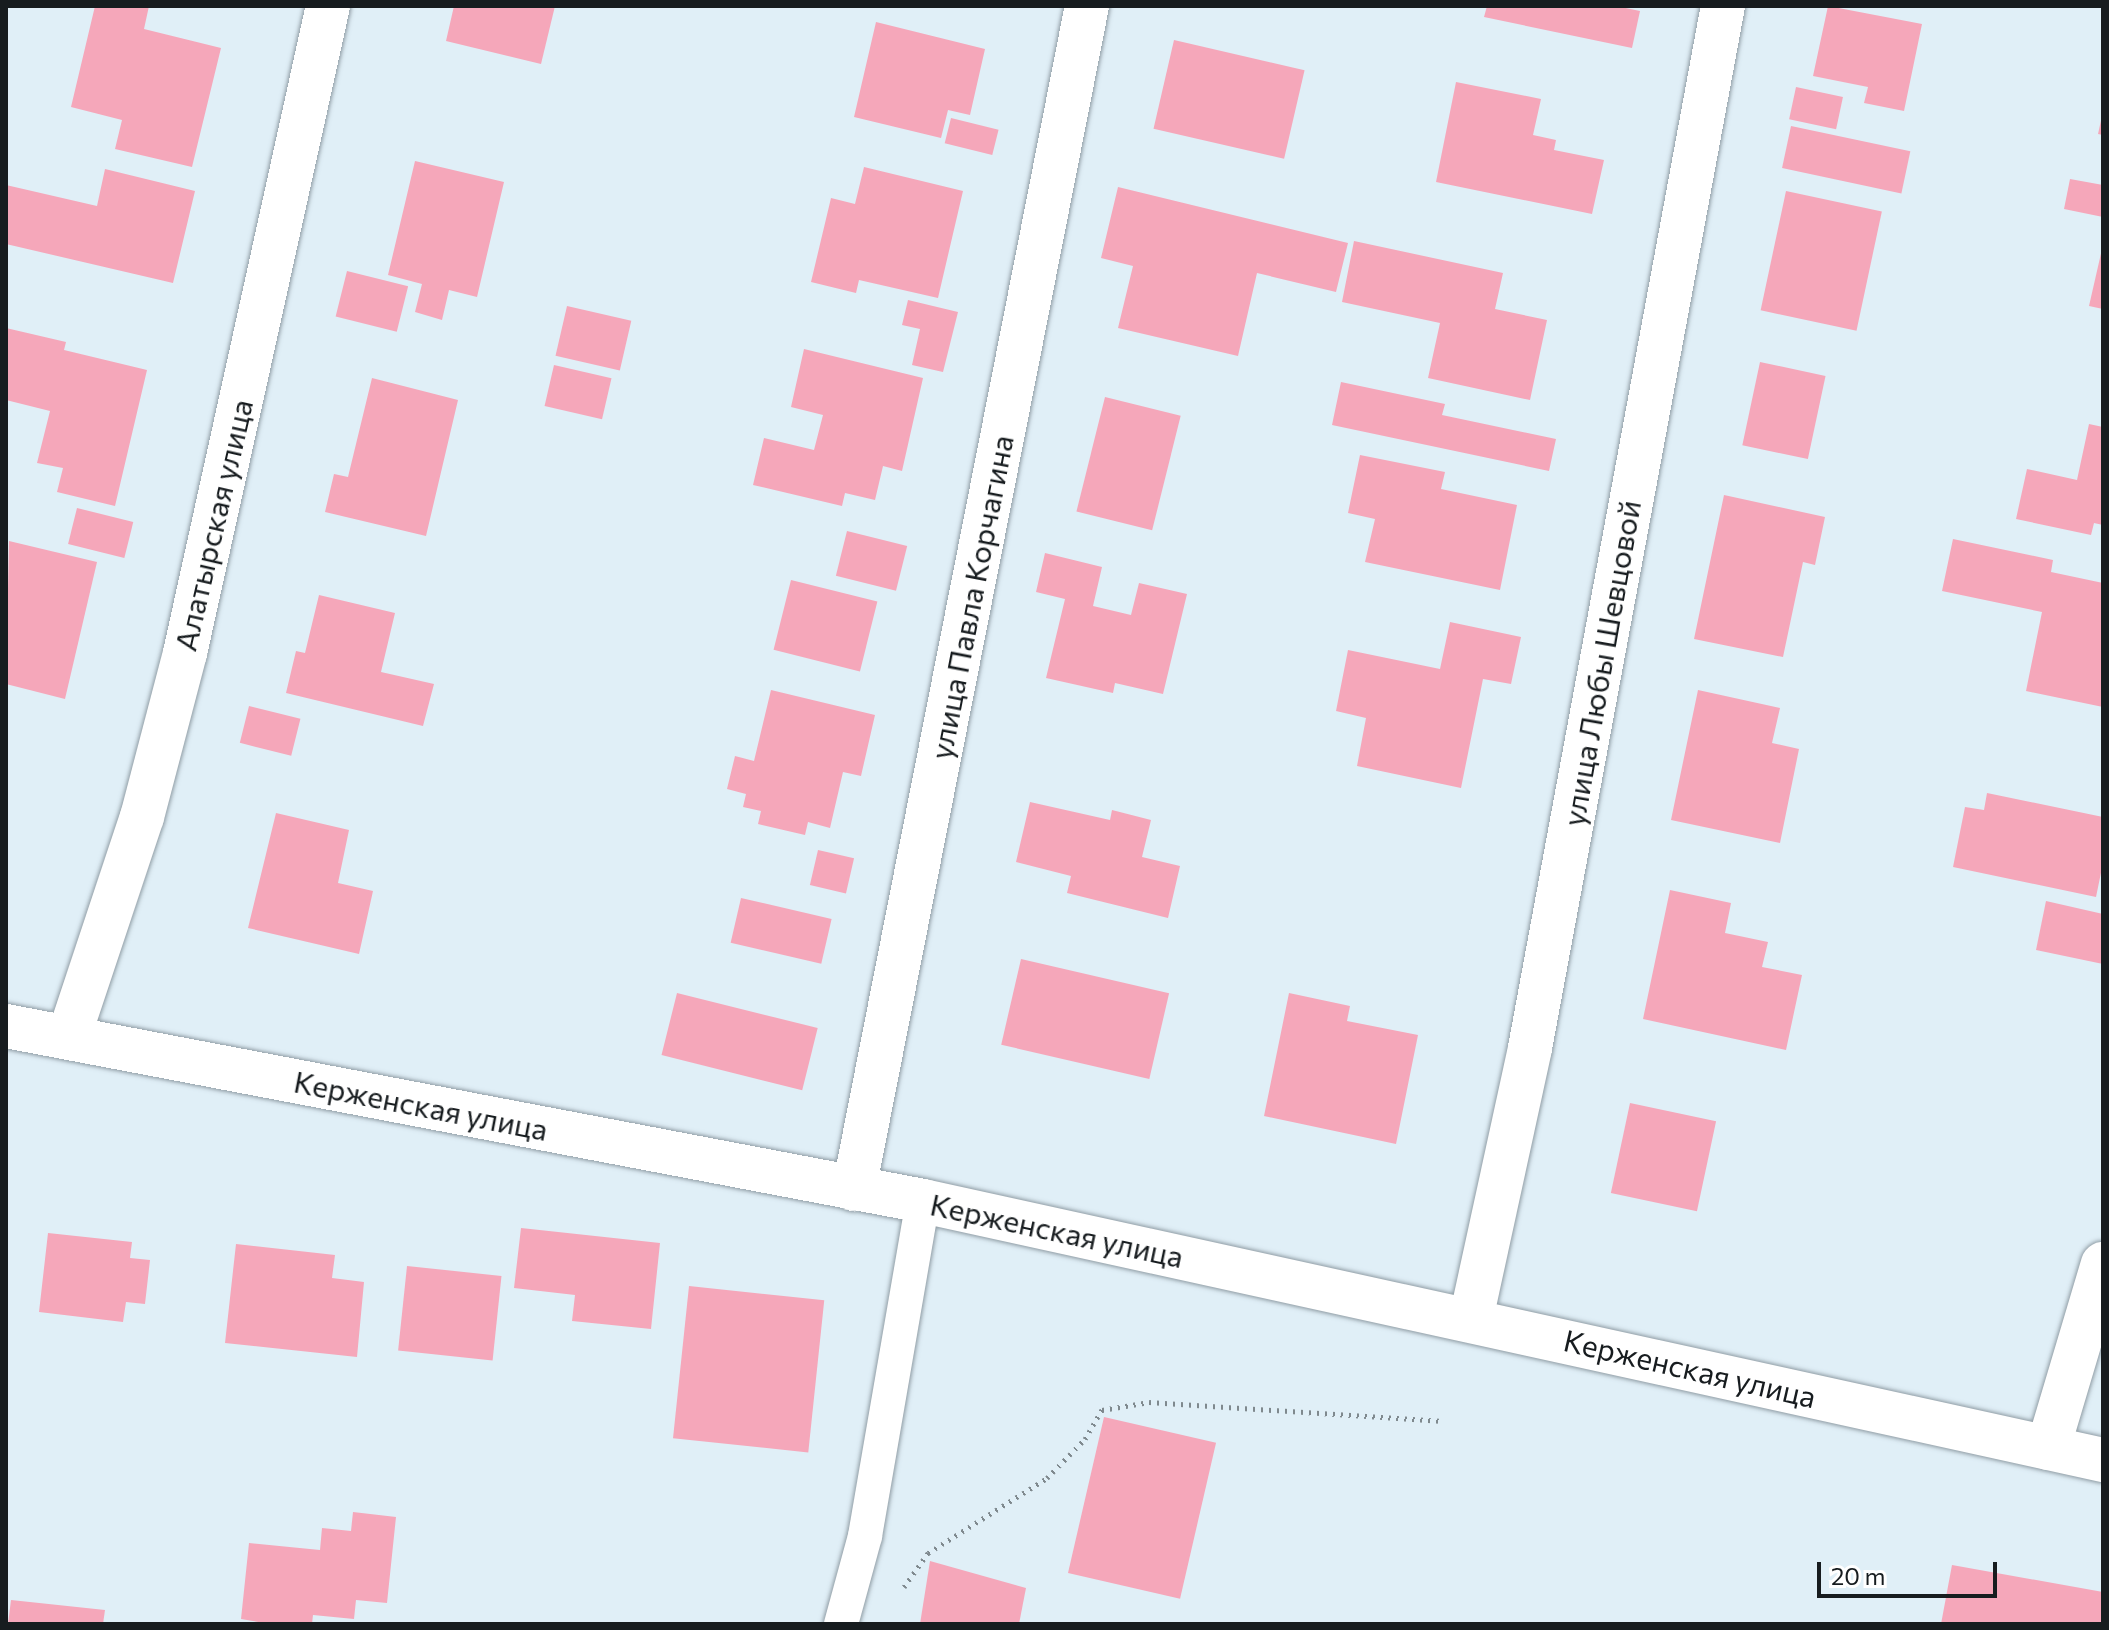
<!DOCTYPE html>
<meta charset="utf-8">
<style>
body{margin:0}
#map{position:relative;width:2109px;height:1630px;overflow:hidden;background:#e0eff7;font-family:Commissioner,sans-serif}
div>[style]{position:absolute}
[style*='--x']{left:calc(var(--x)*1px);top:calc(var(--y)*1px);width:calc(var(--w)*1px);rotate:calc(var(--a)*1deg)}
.building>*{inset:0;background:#f5a7ba;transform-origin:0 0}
.path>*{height:5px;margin-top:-2.5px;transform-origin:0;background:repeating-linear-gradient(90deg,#7f898e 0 2px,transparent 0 8px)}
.roads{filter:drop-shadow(0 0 2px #909da5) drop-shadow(0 0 2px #909da5)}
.lane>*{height:34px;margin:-17px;padding:0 17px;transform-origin:17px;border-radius:17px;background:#fff}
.street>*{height:44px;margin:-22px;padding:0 22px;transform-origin:22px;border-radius:22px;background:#fff}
span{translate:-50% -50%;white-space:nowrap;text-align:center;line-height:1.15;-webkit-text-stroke:6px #fff;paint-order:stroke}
.street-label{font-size:30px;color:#171c1f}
.frame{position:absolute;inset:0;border:8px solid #171c1f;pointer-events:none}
.scale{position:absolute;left:1817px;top:1562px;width:180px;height:36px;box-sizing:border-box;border:4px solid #171c1f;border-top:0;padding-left:10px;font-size:24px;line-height:28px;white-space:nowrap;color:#171c1f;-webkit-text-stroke:6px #fff;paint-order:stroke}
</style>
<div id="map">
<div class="building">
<div style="clip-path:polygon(95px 6px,149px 6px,144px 29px,221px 48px,192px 167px,115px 149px,122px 120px,71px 107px)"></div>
<div style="clip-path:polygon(454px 6px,555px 6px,541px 64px,446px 41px)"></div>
<div style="clip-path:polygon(1487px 6px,1616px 6px,1640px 11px,1632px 48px,1484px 17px)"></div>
<div style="clip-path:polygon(1828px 6px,1922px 24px,1904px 111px,1864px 103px,1868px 87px,1813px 76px)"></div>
<div style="clip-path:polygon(876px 22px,985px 49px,970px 115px,948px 110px,941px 138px,854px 117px)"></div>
<div style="left:1174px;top:40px;width:134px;height:91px;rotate:13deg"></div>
<div style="clip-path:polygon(1456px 82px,1541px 99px,1533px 135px,1556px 140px,1554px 150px,1604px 160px,1592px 214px,1436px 182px)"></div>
<div style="left:1796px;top:87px;width:48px;height:33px;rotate:12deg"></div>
<div style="clip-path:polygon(2102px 116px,2103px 116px,2103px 135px,2098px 134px)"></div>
<div style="left:951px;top:118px;width:49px;height:26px;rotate:14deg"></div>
<div style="left:1791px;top:126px;width:122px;height:43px;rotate:12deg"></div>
<div style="clip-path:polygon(415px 161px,504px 182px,477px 297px,449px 290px,442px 320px,415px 312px,422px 284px,388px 275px)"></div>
<div style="clip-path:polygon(864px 167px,963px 191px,938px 298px,859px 280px,856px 293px,811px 282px,831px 198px,855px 204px)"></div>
<div style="clip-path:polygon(105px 169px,195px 191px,173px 283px,6px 244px,6px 185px,97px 206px)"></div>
<div style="clip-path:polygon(2070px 179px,2103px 185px,2103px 217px,2064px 209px)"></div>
<div style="clip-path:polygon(1118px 187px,1348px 243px,1336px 292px,1257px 273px,1238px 356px,1118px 328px,1133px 266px,1101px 258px)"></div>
<div style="left:1786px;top:191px;width:98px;height:122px;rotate:12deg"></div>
<div style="clip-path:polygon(1354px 241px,1503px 273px,1495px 309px,1547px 320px,1530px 400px,1428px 378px,1440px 323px,1342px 302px)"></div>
<div style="clip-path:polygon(2102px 249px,2103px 250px,2103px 309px,2089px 306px)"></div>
<div style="left:347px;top:271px;width:63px;height:47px;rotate:14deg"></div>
<div style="clip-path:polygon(908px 300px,958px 312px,943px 372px,912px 365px,920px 329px,902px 325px)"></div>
<div style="left:567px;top:306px;width:66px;height:51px;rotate:13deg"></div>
<div style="clip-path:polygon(6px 328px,66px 342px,64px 350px,147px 370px,115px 506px,57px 492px,63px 468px,37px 463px,50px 411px,6px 400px)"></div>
<div style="clip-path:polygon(804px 349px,923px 378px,902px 471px,883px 466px,875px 500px,845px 493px,842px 506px,753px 485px,764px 438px,814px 450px,823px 415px,791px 407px)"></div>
<div style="left:1760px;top:362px;width:67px;height:85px;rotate:12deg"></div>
<div style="left:554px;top:365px;width:59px;height:42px;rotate:13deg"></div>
<div style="clip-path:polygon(372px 378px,458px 400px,426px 536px,325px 512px,334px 474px,348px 477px)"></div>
<div style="clip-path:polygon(1341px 382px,1445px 404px,1442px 415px,1556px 439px,1549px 471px,1332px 425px)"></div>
<div style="left:1105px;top:397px;width:78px;height:118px;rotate:14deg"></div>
<div style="clip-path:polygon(2089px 424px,2103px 427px,2103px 525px,2094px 523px,2091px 535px,2016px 519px,2027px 469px,2077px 480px)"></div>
<div style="clip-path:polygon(1360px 455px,1445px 472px,1441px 489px,1517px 505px,1500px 590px,1365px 562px,1375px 519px,1348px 513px)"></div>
<div style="clip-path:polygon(1724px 495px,1825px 517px,1815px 565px,1803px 562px,1783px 657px,1694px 639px)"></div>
<div style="left:77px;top:508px;width:58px;height:37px;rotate:14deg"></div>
<div style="left:847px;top:531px;width:62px;height:46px;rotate:14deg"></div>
<div style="clip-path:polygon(1953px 539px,2053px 560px,2051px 572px,2103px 583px,2103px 707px,2026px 691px,2042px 612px,1942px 591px)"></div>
<div style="clip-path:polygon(9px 541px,97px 562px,65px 699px,6px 684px)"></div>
<div style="clip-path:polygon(1045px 553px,1102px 567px,1093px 606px,1131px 615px,1139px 583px,1187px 594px,1163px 694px,1115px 683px,1113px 693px,1046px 678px,1065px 599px,1036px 592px)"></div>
<div style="left:791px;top:580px;width:89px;height:72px;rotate:14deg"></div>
<div style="clip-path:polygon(319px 595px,395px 613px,381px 672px,434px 684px,423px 726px,286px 693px,296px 651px,305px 653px)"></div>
<div style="clip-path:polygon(1450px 622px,1521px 637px,1511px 684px,1483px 679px,1461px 788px,1357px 766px,1366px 718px,1336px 711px,1348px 650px,1440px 669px)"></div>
<div style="clip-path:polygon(771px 690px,875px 715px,861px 776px,843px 772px,830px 828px,808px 822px,805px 835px,758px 824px,761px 811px,743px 807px,746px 794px,727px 789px,735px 756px,754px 761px)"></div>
<div style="clip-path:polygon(1698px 690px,1780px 708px,1772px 743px,1799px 749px,1780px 843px,1671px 820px)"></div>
<div style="left:249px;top:706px;width:53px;height:38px;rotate:14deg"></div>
<div style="clip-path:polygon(1987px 793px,2103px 817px,2103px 863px,2096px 897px,1953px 867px,1965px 807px,1984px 810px)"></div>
<div style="clip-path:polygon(1030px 802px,1110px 820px,1112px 810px,1151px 820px,1142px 857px,1180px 866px,1168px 918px,1067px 893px,1071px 876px,1016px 862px)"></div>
<div style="clip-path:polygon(276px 813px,349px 830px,338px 883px,373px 891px,359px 954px,248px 928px)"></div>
<div style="left:818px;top:850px;width:37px;height:36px;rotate:13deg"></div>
<div style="clip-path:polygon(1670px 890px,1731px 903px,1725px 933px,1768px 942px,1762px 967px,1802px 975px,1786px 1050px,1643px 1019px)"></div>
<div style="left:741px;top:898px;width:93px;height:46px;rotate:13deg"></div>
<div style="clip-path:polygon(2046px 901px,2103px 914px,2103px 964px,2036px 950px)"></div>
<div style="left:1021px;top:959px;width:152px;height:88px;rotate:13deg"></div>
<div style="left:677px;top:993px;width:145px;height:64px;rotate:14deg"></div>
<div style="clip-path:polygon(1289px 993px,1350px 1006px,1347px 1021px,1418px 1035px,1396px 1144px,1264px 1116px)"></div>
<div style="left:1630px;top:1103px;width:88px;height:92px;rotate:12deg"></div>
<div style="clip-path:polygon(521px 1228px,660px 1243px,651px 1329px,572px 1321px,575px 1295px,514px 1288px)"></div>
<div style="clip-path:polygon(48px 1233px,132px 1242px,130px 1258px,150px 1260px,145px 1304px,126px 1302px,123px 1322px,39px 1312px)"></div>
<div style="clip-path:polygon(236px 1244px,335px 1255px,332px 1278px,364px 1282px,357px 1357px,225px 1343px)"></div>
<div style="left:407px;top:1266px;width:95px;height:85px;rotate:6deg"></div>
<div style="left:689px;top:1286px;width:136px;height:153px;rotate:6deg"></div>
<div style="left:1104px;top:1417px;width:115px;height:160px;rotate:13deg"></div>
<div style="clip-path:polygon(353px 1512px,396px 1517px,387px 1603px,356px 1600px,354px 1619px,313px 1615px,312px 1624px,270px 1624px,241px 1619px,249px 1543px,320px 1550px,322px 1528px,351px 1531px)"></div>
<div style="clip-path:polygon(930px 1561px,1026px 1588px,1019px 1624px,920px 1624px)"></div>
<div style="clip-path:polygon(1952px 1565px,2103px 1592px,2103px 1624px,1941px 1624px)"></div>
<div style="clip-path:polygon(11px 1600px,105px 1610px,103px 1624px,8px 1624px)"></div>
</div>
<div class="path">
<div style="--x:904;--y:1587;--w:42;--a:-54.8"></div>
<div style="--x:928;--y:1553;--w:141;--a:-32.2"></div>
<div style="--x:1047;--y:1478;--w:54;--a:-45.7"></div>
<div style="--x:1085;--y:1439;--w:34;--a:-60"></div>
<div style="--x:1102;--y:1410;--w:48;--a:-9.7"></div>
<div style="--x:1149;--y:1402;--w:295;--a:3.7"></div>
</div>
<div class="roads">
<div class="lane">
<div style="--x:841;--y:1624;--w:91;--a:-74.7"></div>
<div style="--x:865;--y:1536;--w:340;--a:-80.2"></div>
</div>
<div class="street">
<div style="--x:6;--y:1026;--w:934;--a:10.8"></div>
<div style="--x:923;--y:1201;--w:1208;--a:12.38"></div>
<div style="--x:69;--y:1036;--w:231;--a:-71.6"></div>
<div style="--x:142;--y:817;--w:170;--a:-75.3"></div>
<div style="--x:185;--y:653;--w:663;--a:-77.54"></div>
<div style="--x:854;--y:1189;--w:1206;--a:-78.86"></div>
<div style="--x:1471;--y:1319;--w:277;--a:-77.7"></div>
<div style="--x:1530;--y:1048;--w:1060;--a:-79.51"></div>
<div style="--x:2048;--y:1448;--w:192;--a:-73.4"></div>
</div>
</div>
<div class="street-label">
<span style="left:213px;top:525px;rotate:-77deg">Алатырская улица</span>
<span style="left:971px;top:597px;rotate:-79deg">улица Павла Корчагина</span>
<span style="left:1601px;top:663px;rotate:-80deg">улица Любы Шевцовой</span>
<span style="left:421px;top:1105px;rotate:11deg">Керженская улица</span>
<span style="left:1057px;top:1230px;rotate:12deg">Керженская улица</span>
<span style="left:1690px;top:1368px;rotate:13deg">Керженская улица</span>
</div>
<div class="frame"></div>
<div class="scale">20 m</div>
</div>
